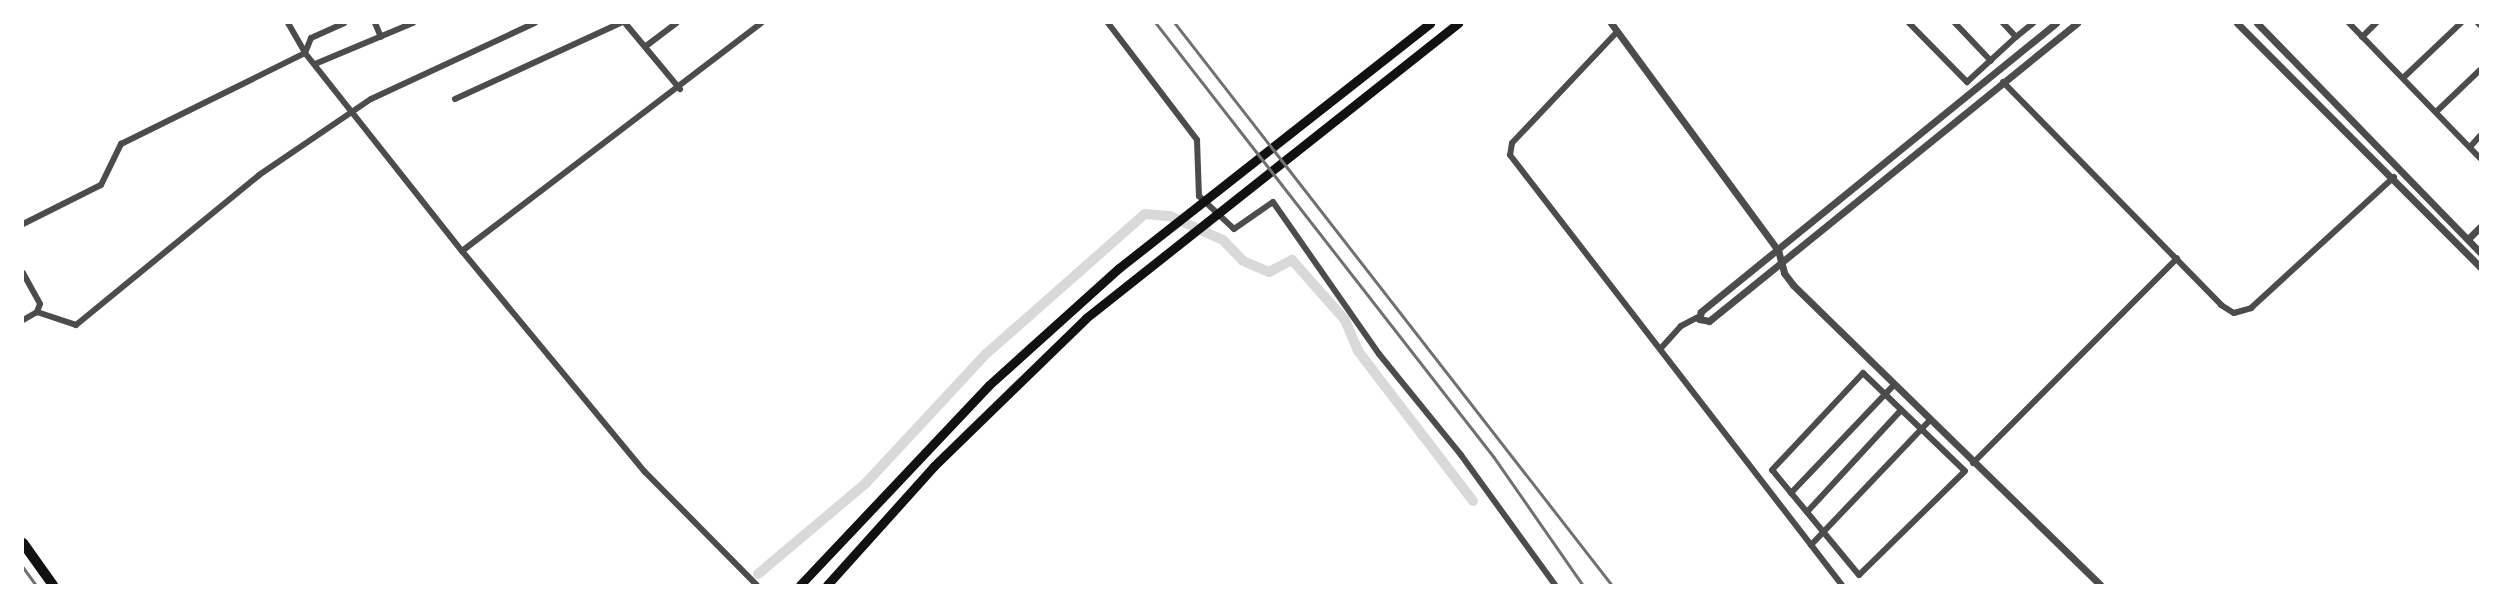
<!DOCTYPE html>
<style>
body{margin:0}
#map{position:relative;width:2503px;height:608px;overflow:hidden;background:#fff;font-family:"Work Sans",sans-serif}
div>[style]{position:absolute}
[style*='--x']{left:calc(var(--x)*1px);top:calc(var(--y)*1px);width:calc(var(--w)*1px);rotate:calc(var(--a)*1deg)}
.canal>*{height:10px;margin:-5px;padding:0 5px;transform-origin:5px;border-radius:5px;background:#d9d9d9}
.minor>*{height:6px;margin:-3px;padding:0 3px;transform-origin:3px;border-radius:3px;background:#4c4c4c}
.tertiary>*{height:7px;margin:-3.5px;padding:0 3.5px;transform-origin:3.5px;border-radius:3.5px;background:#4c4c4c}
.secondary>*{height:9px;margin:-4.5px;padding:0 4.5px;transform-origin:4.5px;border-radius:4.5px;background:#111}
.trunk>*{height:10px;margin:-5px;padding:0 5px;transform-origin:5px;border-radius:5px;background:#111}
.rail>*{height:2.5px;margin:-1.25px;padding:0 1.25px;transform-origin:1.25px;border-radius:1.25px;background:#707070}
span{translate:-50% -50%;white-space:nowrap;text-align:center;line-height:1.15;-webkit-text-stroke:7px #fff;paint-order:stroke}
.frame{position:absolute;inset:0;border:24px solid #fff;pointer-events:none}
</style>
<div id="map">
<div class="canal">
<div style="--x:758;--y:574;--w:140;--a:-40.1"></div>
<div style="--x:865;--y:484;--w:178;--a:-47.1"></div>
<div style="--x:986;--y:354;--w:212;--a:-41.4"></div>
<div style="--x:1145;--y:214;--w:25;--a:5"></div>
<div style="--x:1170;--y:216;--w:58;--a:24.4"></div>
<div style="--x:1223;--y:240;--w:29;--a:46"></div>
<div style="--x:1243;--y:261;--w:28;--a:23"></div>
<div style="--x:1269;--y:272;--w:26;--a:-28"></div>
<div style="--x:1292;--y:260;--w:80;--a:48.5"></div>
<div style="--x:1345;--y:320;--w:34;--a:67"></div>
<div style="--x:1358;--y:351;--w:189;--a:52.5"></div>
</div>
<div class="minor">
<div style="--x:288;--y:23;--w:34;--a:60"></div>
<div style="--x:375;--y:23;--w:15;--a:67"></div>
<div style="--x:625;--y:23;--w:86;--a:50.2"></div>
<div style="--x:1108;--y:23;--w:147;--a:52.7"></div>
<div style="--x:1197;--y:140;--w:56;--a:88"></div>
<div style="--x:1199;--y:196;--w:48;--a:43.3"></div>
<div style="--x:1234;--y:229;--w:47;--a:-34.7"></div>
<div style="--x:1273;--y:202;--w:185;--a:55.1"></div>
<div style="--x:1379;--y:354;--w:130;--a:50.9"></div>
<div style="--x:1461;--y:455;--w:160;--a:54.1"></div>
<div style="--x:1909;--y:23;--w:83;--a:45.5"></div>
<div style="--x:1967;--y:82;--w:67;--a:-42.6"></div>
<div style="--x:1955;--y:23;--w:52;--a:46.5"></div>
<div style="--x:2003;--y:23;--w:19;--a:47"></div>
<div style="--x:2016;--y:37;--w:22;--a:-39"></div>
<div style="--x:2349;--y:23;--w:188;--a:45.9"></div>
<div style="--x:2478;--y:23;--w:3;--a:45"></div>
<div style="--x:1616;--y:33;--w:151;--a:133.4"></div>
<div style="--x:1512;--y:143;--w:12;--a:99"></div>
<div style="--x:1510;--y:155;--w:543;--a:52.33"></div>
<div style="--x:2362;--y:37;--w:20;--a:-45"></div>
<div style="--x:646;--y:46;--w:38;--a:-37"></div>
<div style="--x:305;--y:53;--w:16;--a:-68"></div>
<div style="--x:311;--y:38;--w:36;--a:-24"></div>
<div style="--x:315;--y:64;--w:106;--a:-22.7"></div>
<div style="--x:2403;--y:78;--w:80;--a:-43.5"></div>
<div style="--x:2003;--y:82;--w:312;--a:45.6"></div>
<div style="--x:2221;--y:305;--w:15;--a:32"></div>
<div style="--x:2234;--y:313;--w:18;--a:-16"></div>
<div style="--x:2251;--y:308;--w:194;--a:-42.5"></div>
<div style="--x:455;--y:99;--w:182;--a:-24.7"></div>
<div style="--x:2436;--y:112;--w:61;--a:-43.7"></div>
<div style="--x:2470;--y:147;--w:15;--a:-48"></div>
<div style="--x:23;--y:224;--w:87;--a:-26.6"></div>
<div style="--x:101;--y:185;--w:46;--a:-64"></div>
<div style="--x:121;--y:144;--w:205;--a:-26.3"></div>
<div style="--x:305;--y:53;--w:253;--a:51.6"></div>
<div style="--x:462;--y:251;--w:376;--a:-37.3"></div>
<div style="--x:462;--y:251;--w:287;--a:50.4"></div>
<div style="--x:645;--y:472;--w:159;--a:45.3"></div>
<div style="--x:23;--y:273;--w:35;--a:61"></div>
<div style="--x:40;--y:304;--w:9;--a:111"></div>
<div style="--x:37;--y:312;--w:16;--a:150"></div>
<div style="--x:37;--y:312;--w:41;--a:18.4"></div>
<div style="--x:76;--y:325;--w:237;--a:-39.3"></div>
<div style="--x:259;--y:175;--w:135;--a:-34.2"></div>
<div style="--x:371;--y:99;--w:181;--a:-24.9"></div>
<div style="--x:1662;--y:347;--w:28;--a:-48"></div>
<div style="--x:1681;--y:326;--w:19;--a:-28"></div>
<div style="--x:1863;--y:373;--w:141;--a:43.9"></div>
<div style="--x:1965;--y:471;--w:148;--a:135.5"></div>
<div style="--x:1859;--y:575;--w:136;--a:-129.6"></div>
<div style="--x:1772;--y:470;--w:133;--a:-46.8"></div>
<div style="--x:1973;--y:463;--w:289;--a:-45.1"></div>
<div style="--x:1791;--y:493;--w:149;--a:-46.4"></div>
<div style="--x:1807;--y:512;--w:139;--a:-47.3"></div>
<div style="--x:1811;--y:545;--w:173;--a:-46.4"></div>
</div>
<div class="tertiary">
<div style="--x:1611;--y:23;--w:282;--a:53.7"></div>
<div style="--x:1778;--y:250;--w:24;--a:75"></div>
<div style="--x:1784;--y:273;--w:15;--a:53"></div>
<div style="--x:1793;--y:285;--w:429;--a:44.3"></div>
<div style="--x:2056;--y:23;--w:458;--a:140.9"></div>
<div style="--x:1701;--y:312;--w:7;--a:106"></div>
<div style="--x:1699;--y:319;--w:10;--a:11"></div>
<div style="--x:1709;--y:321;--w:474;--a:-39"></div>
<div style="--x:2237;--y:23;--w:344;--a:45.1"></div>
<div style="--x:2257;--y:23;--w:320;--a:45.8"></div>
<div style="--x:2468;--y:239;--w:17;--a:-45"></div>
</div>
<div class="secondary">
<div style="--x:800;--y:585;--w:275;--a:-46.6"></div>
<div style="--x:989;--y:385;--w:175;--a:-42"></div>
<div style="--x:1119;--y:268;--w:396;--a:-38.2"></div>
<div style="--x:827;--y:585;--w:160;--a:-48"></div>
<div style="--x:934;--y:466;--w:212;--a:-44.2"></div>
<div style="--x:1086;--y:318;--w:475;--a:-38.4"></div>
</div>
<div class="trunk">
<div style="--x:23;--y:543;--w:52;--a:54.5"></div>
</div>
<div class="rail">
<div style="--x:1156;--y:23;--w:550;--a:52.09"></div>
<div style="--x:1494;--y:457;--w:156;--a:55.2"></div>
<div style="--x:1175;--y:23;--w:712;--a:52.13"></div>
<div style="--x:23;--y:567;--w:22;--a:54"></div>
<div style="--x:1385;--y:585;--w:90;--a:0"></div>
</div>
<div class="frame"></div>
</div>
